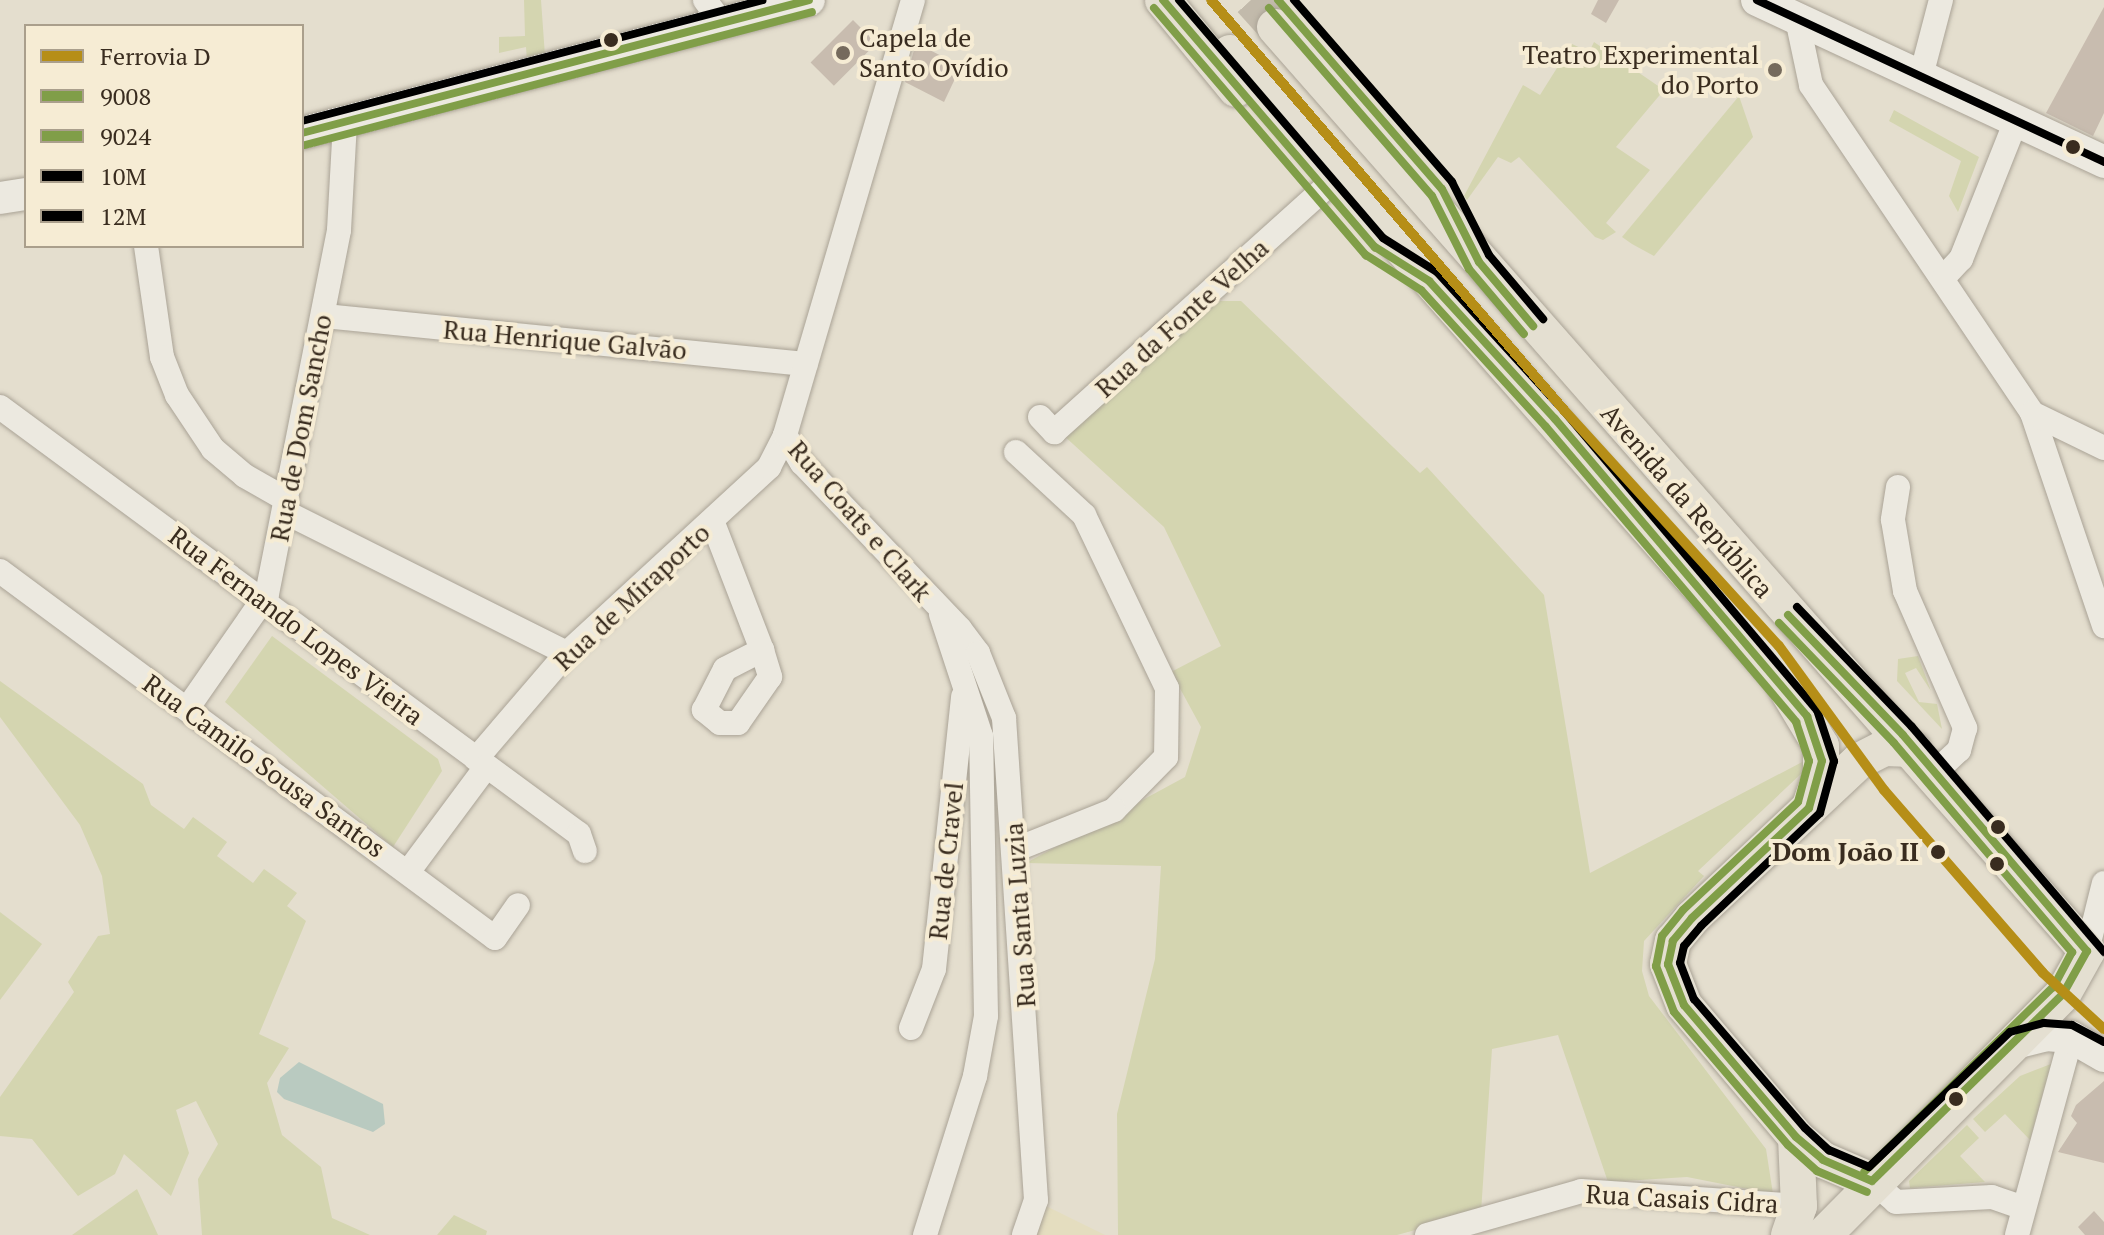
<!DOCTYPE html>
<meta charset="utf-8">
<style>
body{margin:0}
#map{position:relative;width:2104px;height:1235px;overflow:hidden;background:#e4dece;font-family:"PT Serif",serif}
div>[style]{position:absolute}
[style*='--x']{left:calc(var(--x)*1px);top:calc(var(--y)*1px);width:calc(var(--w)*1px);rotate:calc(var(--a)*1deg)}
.farmland>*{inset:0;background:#e4ddbf}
.green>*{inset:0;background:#d4d5b0}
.water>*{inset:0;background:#b9cac0}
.building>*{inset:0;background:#c8bcaf;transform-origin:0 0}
.primary-tunnel>*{height:36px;margin-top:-18px;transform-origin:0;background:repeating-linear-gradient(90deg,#c2baab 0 36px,transparent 0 54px)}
.roads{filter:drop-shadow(0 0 2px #aaa396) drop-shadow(0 0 2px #aaa396)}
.street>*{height:24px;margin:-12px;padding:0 12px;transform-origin:12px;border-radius:12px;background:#ece9e0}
.secondary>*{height:32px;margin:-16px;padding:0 16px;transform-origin:16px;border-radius:16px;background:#ece9e0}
.primary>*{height:36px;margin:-18px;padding:0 18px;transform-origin:18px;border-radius:18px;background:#e4dfd1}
.bus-1>*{height:8px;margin:-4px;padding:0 4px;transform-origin:4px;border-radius:4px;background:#809e48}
.bus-2>*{height:8px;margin:-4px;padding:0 4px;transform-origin:4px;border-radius:4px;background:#809e48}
.bus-3>*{height:8px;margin:-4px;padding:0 4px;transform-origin:4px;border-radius:4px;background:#000}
.bus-4>*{height:8px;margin:-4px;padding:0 4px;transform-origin:4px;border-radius:4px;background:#000}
.rail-1>*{height:10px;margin:-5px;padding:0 5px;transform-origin:5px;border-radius:5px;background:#b68e17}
.dots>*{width:22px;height:22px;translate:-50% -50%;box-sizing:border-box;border:4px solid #f6ecd4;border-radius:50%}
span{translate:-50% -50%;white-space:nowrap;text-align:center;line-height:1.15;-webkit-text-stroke:8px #f6ecd4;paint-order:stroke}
.poi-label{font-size:26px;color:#392c1f}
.left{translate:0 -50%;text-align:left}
.right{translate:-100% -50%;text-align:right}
.street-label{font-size:26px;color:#392c1f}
.stop-label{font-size:26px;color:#392c1f;font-weight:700}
.legend{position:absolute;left:24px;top:24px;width:280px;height:224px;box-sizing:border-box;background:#f6ecd4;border:2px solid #aa9f8c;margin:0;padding:10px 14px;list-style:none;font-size:24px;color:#392c1f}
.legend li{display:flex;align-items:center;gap:16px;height:40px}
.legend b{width:40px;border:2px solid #aa9f8c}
</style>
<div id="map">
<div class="farmland">
<div style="clip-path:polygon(1046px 1206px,1105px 1235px,1036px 1235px)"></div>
</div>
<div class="green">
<div style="clip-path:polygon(524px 0,541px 0,545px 56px,527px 61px,526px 47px,499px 53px,499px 37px,525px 36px)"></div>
<div style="clip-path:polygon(1594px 42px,1664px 90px,1616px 147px,1650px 170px,1606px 223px,1616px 232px,1603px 240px,1595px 237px,1519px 157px,1511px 163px,1498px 157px,1467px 200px,1464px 196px,1523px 85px,1540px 95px,1572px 44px,1589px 52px)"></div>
<div style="clip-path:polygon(1739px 96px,1753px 137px,1654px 256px,1632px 244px,1622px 237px)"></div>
<div style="clip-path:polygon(1894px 110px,1979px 157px,1958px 212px,1949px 196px,1961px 161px,1889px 121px)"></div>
<div style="clip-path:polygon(1213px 301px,1241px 301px,1420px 473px,1427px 467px,1544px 595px,1590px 873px,1806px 760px,1804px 771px,1698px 871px,1704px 876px,1644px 941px,1642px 971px,1649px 996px,1766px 1149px,1773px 1194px,1687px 1177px,1608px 1182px,1558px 1035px,1492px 1049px,1481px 1212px,1397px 1235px,1118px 1235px,1117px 1114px,1155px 959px,1161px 866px,1026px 863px,1185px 777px,1201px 727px,1171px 672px,1221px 646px,1164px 527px,1062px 434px)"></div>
<div style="clip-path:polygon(272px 636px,438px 759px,442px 771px,393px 847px,225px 702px)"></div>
<div style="clip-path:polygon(1918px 656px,1931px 691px,1916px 668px,1905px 673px,1919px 702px,1937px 704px,1942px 729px,1897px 681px,1898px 659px)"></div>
<div style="clip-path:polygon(0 681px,143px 784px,151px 805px,184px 829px,193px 817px,227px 842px,217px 856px,253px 883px,264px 869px,297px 893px,287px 906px,306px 921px,259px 1034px,289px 1048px,267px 1083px,282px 1135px,321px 1167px,332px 1218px,370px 1235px,202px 1235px,198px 1179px,218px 1144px,196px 1101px,176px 1110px,189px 1153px,171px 1196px,124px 1154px,115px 1174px,78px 1196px,32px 1139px,0 1136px,0 1097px,74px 992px,68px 982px,98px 936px,110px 934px,102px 876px,80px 825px,0 717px)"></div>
<div style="clip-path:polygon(0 912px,42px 944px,0 1000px)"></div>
<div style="clip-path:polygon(2051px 1064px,2030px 1140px,2005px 1114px,1985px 1132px,1973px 1119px,2020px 1076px)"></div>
<div style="clip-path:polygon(1967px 1125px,1979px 1138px,1960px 1156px,1985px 1182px,1910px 1188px,1909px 1181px)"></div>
<div style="clip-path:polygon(137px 1189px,158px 1235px,72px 1235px)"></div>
<div style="clip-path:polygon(454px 1215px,487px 1231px,486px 1235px,437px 1235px)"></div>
</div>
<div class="water">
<div style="clip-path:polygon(299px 1062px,383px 1104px,385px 1124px,373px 1132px,284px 1099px,277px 1092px,280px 1078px)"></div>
</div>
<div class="building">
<div style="clip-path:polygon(1598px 0,1619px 0,1606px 23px,1591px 14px)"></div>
<div style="clip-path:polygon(2104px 7px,2104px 113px,2093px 136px,2046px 113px)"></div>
<div style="left:853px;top:20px;width:33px;height:60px;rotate:45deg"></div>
<div style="clip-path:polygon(916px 43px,961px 66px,944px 102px,905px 82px)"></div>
<div style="clip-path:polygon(2104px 1081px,2104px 1163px,2058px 1152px,2077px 1123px,2071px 1116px,2076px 1105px)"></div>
<div style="clip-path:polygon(2094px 1211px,2104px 1222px,2104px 1235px,2085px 1235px,2078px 1227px)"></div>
</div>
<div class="primary-tunnel">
<div style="--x:1251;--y:0;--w:36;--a:48"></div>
</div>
<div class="roads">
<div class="street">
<div style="--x:705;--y:0;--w:29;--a:54"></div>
<div style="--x:1797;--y:19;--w:67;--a:78"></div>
<div style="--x:1811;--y:85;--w:396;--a:56"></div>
<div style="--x:2032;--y:413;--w:225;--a:71.3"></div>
<div style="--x:1921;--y:76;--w:79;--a:-75.3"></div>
<div style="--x:146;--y:246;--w:112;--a:81.8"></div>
<div style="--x:162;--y:357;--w:41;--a:68.5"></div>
<div style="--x:177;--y:395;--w:65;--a:56.3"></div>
<div style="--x:213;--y:449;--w:42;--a:40.2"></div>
<div style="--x:245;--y:476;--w:48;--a:29.7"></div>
<div style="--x:1944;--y:277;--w:25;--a:-47"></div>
<div style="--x:1961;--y:259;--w:149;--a:-68.3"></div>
<div style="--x:324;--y:316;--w:484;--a:5.7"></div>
<div style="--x:0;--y:407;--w:719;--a:36.41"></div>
<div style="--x:579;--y:834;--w:18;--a:71"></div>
<div style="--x:2032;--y:413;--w:80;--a:25.9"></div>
<div style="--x:1040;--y:417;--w:21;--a:47"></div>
<div style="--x:1054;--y:432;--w:363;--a:-42"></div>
<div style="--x:785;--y:435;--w:33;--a:59"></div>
<div style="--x:802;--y:463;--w:229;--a:46.4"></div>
<div style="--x:960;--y:629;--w:30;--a:53"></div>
<div style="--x:978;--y:653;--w:70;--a:68.2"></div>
<div style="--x:1004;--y:718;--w:483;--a:86.2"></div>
<div style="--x:1036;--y:1200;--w:37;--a:109"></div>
<div style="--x:1016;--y:452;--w:93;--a:42.8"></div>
<div style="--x:1084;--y:515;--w:192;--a:64.4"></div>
<div style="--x:1167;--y:688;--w:69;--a:90.8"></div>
<div style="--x:1166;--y:757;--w:74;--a:134.5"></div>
<div style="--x:1114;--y:810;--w:105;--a:158.1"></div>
<div style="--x:1898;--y:487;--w:33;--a:99"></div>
<div style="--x:1893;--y:520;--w:72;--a:80.4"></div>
<div style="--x:1905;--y:591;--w:150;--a:66.3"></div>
<div style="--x:1965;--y:728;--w:23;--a:105"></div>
<div style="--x:1959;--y:750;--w:35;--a:137"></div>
<div style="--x:285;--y:512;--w:315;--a:26.6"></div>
<div style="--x:713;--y:523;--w:136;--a:68.9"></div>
<div style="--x:762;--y:650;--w:28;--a:73"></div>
<div style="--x:770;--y:677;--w:56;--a:124.8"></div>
<div style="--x:738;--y:723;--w:18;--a:180"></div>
<div style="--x:720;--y:723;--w:21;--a:-141"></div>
<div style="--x:704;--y:710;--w:46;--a:-62.9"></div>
<div style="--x:725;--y:669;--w:42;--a:-27.2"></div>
<div style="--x:0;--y:571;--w:616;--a:36.55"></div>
<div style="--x:495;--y:938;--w:40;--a:-55.1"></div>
<div style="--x:187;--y:709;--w:140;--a:-55.2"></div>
<div style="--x:267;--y:594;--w:371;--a:-78.8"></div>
<div style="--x:339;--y:230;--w:108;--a:-86.8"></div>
<div style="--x:476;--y:759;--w:140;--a:-49.4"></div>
<div style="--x:567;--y:653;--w:275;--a:-42.6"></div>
<div style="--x:769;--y:467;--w:36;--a:-63"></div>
<div style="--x:785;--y:435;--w:453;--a:-73.6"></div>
<div style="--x:408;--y:872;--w:131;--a:-53.4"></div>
<div style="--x:2087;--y:951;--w:70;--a:-76"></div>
<div style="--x:911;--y:1028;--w:63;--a:-68.7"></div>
<div style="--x:934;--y:969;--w:274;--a:-83.9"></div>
<div style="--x:1872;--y:1181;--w:32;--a:41"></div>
<div style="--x:1896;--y:1202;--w:96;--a:-3"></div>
<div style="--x:1992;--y:1197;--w:31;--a:19"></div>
<div style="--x:925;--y:1235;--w:167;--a:-72.5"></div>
<div style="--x:975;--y:1076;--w:61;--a:-79.6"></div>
<div style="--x:986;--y:1016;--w:280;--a:-91"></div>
<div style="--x:981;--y:736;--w:128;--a:-108.2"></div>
<div style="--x:1427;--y:1235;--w:160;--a:-15.9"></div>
<div style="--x:1581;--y:1191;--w:219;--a:3.9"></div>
<div style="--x:2017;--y:1235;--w:205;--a:-74.7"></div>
</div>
<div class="secondary">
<div style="--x:1757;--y:0;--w:383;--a:25"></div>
<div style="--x:302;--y:133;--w:524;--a:-14.7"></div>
<div style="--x:0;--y:198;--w:26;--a:-9"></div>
<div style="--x:2015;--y:1043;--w:32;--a:-14"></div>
<div style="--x:2046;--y:1035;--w:25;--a:5"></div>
<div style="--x:2071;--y:1037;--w:38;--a:30"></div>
</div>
<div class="primary">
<div style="--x:1163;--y:0;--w:115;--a:50.6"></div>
<div style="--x:1275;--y:27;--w:1230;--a:48.69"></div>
<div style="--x:2087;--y:951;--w:49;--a:119.2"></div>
<div style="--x:2063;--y:994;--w:339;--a:134.8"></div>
<div style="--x:1230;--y:53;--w:833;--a:48.65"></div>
<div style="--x:1780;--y:678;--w:79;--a:58.9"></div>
<div style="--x:1821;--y:746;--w:28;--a:90"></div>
<div style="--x:1821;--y:774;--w:36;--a:109"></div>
<div style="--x:1872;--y:1181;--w:53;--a:-156.8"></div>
<div style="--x:1823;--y:1160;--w:35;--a:-140"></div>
<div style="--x:1796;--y:1137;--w:173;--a:-130.3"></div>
<div style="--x:1684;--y:1005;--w:44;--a:-111.3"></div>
<div style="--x:1668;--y:964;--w:24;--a:-78"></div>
<div style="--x:1673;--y:941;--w:30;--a:-50"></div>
<div style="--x:1692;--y:918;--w:229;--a:-43.2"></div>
<div style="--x:1859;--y:761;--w:28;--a:-27"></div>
<div style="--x:1884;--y:748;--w:29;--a:2"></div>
<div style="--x:1789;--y:1235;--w:31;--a:-71"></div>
<div style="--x:1799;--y:1206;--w:69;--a:-92.5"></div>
</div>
</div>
<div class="bus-1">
<div style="--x:1163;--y:0;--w:326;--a:49.4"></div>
<div style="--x:1375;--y:247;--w:64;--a:32.2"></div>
<div style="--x:1429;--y:281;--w:187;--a:47.6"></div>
<div style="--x:1555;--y:419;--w:390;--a:49.7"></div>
<div style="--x:1807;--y:716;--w:47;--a:71.6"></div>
<div style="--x:1822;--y:761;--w:49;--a:105.5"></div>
<div style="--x:1809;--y:808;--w:161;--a:136.8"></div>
<div style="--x:1692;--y:918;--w:30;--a:130"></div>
<div style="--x:1673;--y:941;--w:24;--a:102"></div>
<div style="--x:1668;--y:964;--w:44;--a:68.7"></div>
<div style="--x:1684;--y:1005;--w:173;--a:49.7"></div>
<div style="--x:1796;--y:1137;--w:35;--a:40"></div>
<div style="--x:1823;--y:1160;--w:53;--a:23.2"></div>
<div style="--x:1278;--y:0;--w:250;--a:49.1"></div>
<div style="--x:1442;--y:189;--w:82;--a:63.1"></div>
<div style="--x:1479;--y:262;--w:84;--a:49.8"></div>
<div style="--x:302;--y:133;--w:524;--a:-14.7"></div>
<div style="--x:1788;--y:615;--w:166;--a:46.2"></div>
<div style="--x:1903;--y:735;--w:284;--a:49.6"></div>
<div style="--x:2087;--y:951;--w:49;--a:119.2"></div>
<div style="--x:2063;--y:994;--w:267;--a:135.6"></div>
</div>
<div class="bus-2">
<div style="--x:1154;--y:8;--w:326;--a:49.4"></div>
<div style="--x:1366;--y:255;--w:65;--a:32.5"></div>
<div style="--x:1421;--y:290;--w:185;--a:47.6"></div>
<div style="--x:1546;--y:427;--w:387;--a:49.7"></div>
<div style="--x:1796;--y:722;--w:41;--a:71.6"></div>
<div style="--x:1809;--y:761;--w:42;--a:105"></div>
<div style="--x:1798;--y:802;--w:158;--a:136.8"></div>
<div style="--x:1683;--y:910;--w:33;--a:129"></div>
<div style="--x:1662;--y:936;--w:31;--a:101"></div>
<div style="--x:1656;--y:966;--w:49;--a:68.6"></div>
<div style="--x:1674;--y:1012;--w:175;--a:49.4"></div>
<div style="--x:1788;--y:1145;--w:39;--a:42"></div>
<div style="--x:1817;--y:1171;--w:54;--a:22.8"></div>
<div style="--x:1269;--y:8;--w:249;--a:49.1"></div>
<div style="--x:1432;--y:196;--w:82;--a:63.1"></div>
<div style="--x:1469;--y:269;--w:85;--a:49.8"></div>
<div style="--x:305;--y:145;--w:524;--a:-14.7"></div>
<div style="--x:1779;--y:623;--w:166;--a:46.2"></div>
<div style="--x:1894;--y:743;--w:275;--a:49.6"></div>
<div style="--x:2072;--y:952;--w:40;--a:118"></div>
<div style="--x:2053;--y:987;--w:264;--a:135.6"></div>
</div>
<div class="bus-3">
<div style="--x:1179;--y:0;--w:313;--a:49.4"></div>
<div style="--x:1383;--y:238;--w:64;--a:32.2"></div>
<div style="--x:1437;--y:272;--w:188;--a:47.6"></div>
<div style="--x:1564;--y:411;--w:392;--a:49.8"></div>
<div style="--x:1817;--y:710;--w:54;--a:71.6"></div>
<div style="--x:1834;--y:761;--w:54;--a:105.1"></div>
<div style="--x:1820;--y:813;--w:164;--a:136.5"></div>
<div style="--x:1701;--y:926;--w:26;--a:130"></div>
<div style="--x:1684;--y:946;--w:17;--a:103"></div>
<div style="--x:1680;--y:963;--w:39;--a:69"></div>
<div style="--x:1694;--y:999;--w:170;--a:49.3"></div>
<div style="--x:1805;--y:1128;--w:33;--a:43"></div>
<div style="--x:1829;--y:1150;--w:43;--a:23"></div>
<div style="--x:1869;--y:1167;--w:195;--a:-43.8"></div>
<div style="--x:2010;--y:1032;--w:35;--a:-15"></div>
<div style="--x:2044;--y:1023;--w:28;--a:4"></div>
<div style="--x:2072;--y:1025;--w:36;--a:28"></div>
<div style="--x:1294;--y:0;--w:241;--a:49"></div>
<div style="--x:1452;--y:182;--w:82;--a:63.1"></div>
<div style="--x:1489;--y:255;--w:84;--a:49.8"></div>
<div style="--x:302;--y:121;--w:476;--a:-14.7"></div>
<div style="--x:1797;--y:607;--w:166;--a:46.2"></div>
<div style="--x:1912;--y:727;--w:296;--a:49.5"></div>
</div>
<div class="bus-4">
<div style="--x:1757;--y:0;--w:383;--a:25"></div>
</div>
<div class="rail-1">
<div style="--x:1211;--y:0;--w:541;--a:49.27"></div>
<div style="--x:1564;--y:410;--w:319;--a:47.7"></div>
<div style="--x:1779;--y:646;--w:178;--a:53.9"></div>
<div style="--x:1884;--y:790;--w:242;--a:49"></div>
<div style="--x:2043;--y:973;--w:83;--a:42.6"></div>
</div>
<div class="dots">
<div style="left:611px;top:40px;background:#392c1f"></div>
<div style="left:843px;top:53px;background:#756a5c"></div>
<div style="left:1775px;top:70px;background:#756a5c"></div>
<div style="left:2073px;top:147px;background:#392c1f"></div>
<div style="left:1998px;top:827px;background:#392c1f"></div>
<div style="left:1938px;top:852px;background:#392c1f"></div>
<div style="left:1997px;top:864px;background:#392c1f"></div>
<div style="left:1956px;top:1099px;background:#392c1f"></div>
</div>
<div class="poi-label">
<span class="left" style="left:859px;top:53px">Capela de<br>Santo Ovídio</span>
<span class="right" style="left:1759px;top:70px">Teatro Experimental<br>do Porto</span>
</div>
<div class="street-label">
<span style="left:1182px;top:318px;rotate:-42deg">Rua da Fonte Velha</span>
<span style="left:565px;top:340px;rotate:5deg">Rua Henrique Galvão</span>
<span style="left:301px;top:428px;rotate:-79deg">Rua de Dom Sancho</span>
<span style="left:1687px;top:501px;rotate:49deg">Avenida da República</span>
<span style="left:860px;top:521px;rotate:49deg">Rua Coats e Clark</span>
<span style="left:632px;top:597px;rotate:-43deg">Rua de Miraporto</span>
<span style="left:296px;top:626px;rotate:37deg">Rua Fernando Lopes Vieira</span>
<span style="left:264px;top:766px;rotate:36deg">Rua Camilo Sousa Santos</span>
<span style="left:946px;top:861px;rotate:-84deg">Rua de Cravel</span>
<span style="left:1020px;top:915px;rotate:-94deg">Rua Santa Luzia</span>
<span style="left:1682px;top:1199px;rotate:3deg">Rua Casais Cidra</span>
</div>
<div class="stop-label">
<span class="right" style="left:1919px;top:852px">Dom João II</span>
</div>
<ul class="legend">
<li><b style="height:10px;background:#b68e17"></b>Ferrovia D</li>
<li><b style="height:10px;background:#809e48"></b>9008</li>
<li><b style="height:10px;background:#809e48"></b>9024</li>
<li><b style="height:10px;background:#000"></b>10M</li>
<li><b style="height:10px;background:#000"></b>12M</li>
</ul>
</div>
